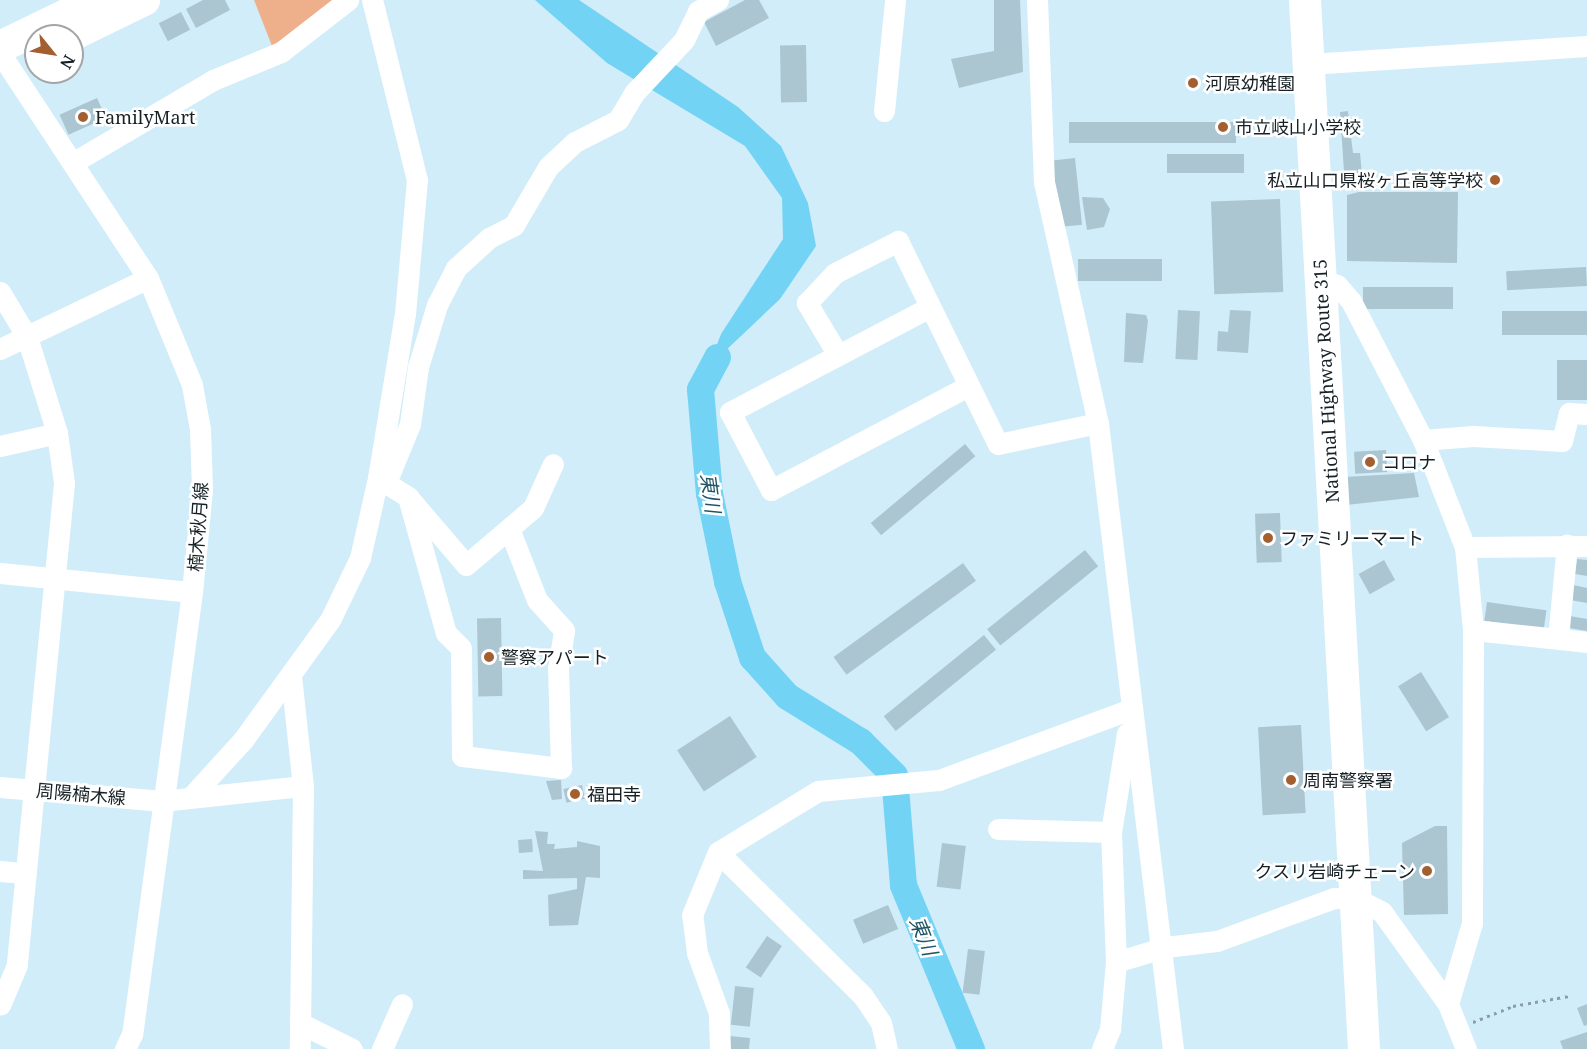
<!DOCTYPE html>
<meta charset="utf-8">
<style>
body{margin:0}
#map{position:relative;width:1587px;height:1049px;overflow:hidden;background:#d1edf9;font-family:"Noto Serif","Noto Sans JP",serif}
div>[style]{position:absolute}
[style*='--x']{left:calc(var(--x)*1px);top:calc(var(--y)*1px);width:calc(var(--w)*1px);rotate:calc(var(--a)*1deg)}
.green>*{inset:0;background:#eeb08a}
.water>*{inset:0;background:#73d3f5}
.river>*{height:27px;margin:-13.5px;padding:0 13.5px;transform-origin:13.5px;border-radius:13.5px;background:#73d3f5}
.building>*{inset:0;background:#abc6d1;transform-origin:0 0}
.path>*{height:3px;margin-top:-1.5px;transform-origin:0;background:repeating-linear-gradient(90deg,#899ea7 0 3px,transparent 0 7.5px)}
.minor>*{height:21px;margin:-10.5px;padding:0 10.5px;transform-origin:10.5px;border-radius:10.5px;background:#fff}
.highway>*{height:32px;margin:-16px;padding:0 16px;transform-origin:16px;border-radius:16px;background:#fff}
.dots>*{width:16px;height:16px;translate:-50% -50%;box-sizing:border-box;border:3px solid #fff;border-radius:50%}
span{translate:-50% -50%;white-space:nowrap;text-align:center;line-height:1.15;-webkit-text-stroke:5px #fff;paint-order:stroke}
.poi-label{font-size:18px;color:#162125}
.left{translate:0 -50%;text-align:left}
.right{translate:-100% -50%;text-align:right}
.street-label{font-size:18px;color:#162125}
.water-label{font-size:20px;color:#1e5466;font-style:italic}
.north{position:absolute;left:24px;top:24px;width:60px;height:60px;box-sizing:border-box;background:#fff;border:2px solid #a2a6a8;border-radius:50%;rotate:120deg;font-size:16px;font-weight:700;line-height:24px;text-align:center;color:#162125}
.north::after{content:'';display:block;margin:auto;width:21px;height:27px;background:#a35f30;clip-path:polygon(50% 0,100% 100%,50% 72%,0 100%)}
</style>
<div id="map">
<div class="green">
<div style="clip-path:polygon(254px 0,344px 0,274px 51px)"></div>
</div>
<div class="water">
<div style="clip-path:polygon(535px 0,579px 0,738px 107px,781px 146px,808px 203px,816px 246px,780px 299px,723px 353px,700px 389px,721px 334px,783px 239px,782px 198px,745px 146px,607px 63px)"></div>
</div>
<div class="river">
<div style="--x:717;--y:357;--w:36;--a:118"></div>
<div style="--x:700;--y:389;--w:104;--a:85.1"></div>
<div style="--x:709;--y:493;--w:90;--a:78.4"></div>
<div style="--x:727;--y:581;--w:80;--a:71.8"></div>
<div style="--x:752;--y:657;--w:52;--a:48.1"></div>
<div style="--x:787;--y:696;--w:86;--a:31.7"></div>
<div style="--x:860;--y:741;--w:48;--a:45"></div>
<div style="--x:894;--y:775;--w:110;--a:85.3"></div>
<div style="--x:903;--y:885;--w:178;--a:67.5"></div>
</div>
<div class="building">
<div style="clip-path:polygon(203px 0,225px 0,230px 10px,196px 28px,186px 9px)"></div>
<div style="clip-path:polygon(745px 0,759px 0,769px 18px,716px 46px,704px 22px)"></div>
<div style="clip-path:polygon(994px 0,1020px 0,1023px 72px,959px 88px,951px 59px,994px 51px)"></div>
<div style="left:181px;top:12px;width:20px;height:25px;rotate:63deg"></div>
<div style="left:806px;top:45px;width:57px;height:26px;rotate:89deg"></div>
<div style="left:97px;top:98px;width:22px;height:41px;rotate:66deg"></div>
<div style="clip-path:polygon(1348px 111px,1353px 153px,1360px 153px,1362px 174px,1360px 185px,1345px 187px,1340px 112px)"></div>
<div style="left:1236px;top:122px;width:21px;height:167px;rotate:90deg"></div>
<div style="left:1244px;top:154px;width:19px;height:77px;rotate:90deg"></div>
<div style="left:1075px;top:158px;width:67px;height:23px;rotate:84deg"></div>
<div style="clip-path:polygon(1359px 192px,1458px 192px,1457px 263px,1347px 261px,1347px 195px)"></div>
<div style="clip-path:polygon(1082px 197px,1103px 198px,1110px 209px,1104px 227px,1087px 230px)"></div>
<div style="left:1280px;top:199px;width:93px;height:69px;rotate:88deg"></div>
<div style="left:1162px;top:259px;width:22px;height:84px;rotate:90deg"></div>
<div style="left:1586px;top:267px;width:19px;height:80px;rotate:87deg"></div>
<div style="left:1453px;top:287px;width:22px;height:90px;rotate:90deg"></div>
<div style="left:1178px;top:310px;width:22px;height:49px;rotate:3deg"></div>
<div style="clip-path:polygon(1230px 310px,1251px 311px,1248px 353px,1217px 351px,1218px 331px,1228px 332px)"></div>
<div style="left:1587px;top:311px;width:24px;height:85px;rotate:90deg"></div>
<div style="clip-path:polygon(1126px 313px,1146px 315px,1148px 321px,1143px 363px,1124px 362px)"></div>
<div style="left:1587px;top:360px;width:40px;height:30px;rotate:90deg"></div>
<div style="left:965px;top:444px;width:16px;height:123px;rotate:50deg"></div>
<div style="left:1386px;top:450px;width:22px;height:32px;rotate:87deg"></div>
<div style="clip-path:polygon(1414px 473px,1419px 497px,1346px 505px,1344px 477px)"></div>
<div style="left:1280px;top:513px;width:49px;height:25px;rotate:88deg"></div>
<div style="left:1085px;top:550px;width:21px;height:126px;rotate:51deg"></div>
<div style="clip-path:polygon(1577px 559px,1587px 560px,1587px 576px,1575px 574px)"></div>
<div style="left:1384px;top:560px;width:23px;height:29px;rotate:61deg"></div>
<div style="left:963px;top:563px;width:22px;height:160px;rotate:54deg"></div>
<div style="clip-path:polygon(1573px 585px,1587px 588px,1587px 603px,1570px 600px)"></div>
<div style="left:1487px;top:602px;width:60px;height:19px;rotate:8deg"></div>
<div style="clip-path:polygon(1570px 616px,1587px 619px,1587px 631px,1569px 628px)"></div>
<div style="left:501px;top:618px;width:78px;height:24px;rotate:89deg"></div>
<div style="left:984px;top:635px;width:19px;height:129px;rotate:51deg"></div>
<div style="left:1421px;top:672px;width:53px;height:27px;rotate:58deg"></div>
<div style="left:730px;top:716px;width:49px;height:63px;rotate:57deg"></div>
<div style="left:1301px;top:725px;width:88px;height:43px;rotate:87deg"></div>
<div style="clip-path:polygon(561px 780px,562px 799px,552px 800px,546px 781px)"></div>
<div style="left:582px;top:785px;width:14px;height:19px;rotate:78deg"></div>
<div style="clip-path:polygon(1435px 826px,1447px 826px,1448px 914px,1404px 915px,1402px 843px)"></div>
<div style="clip-path:polygon(535px 831px,548px 832px,547px 844px,555px 844px,554px 849px,577px 847px,577px 841px,600px 846px,600px 878px,586px 877px,578px 925px,549px 926px,548px 895px,577px 889px,577px 878px,523px 879px,523px 870px,543px 871px)"></div>
<div style="left:532px;top:839px;width:13px;height:14px;rotate:86deg"></div>
<div style="left:942px;top:843px;width:24px;height:44px;rotate:7deg"></div>
<div style="left:888px;top:905px;width:26px;height:38px;rotate:67deg"></div>
<div style="left:767px;top:936px;width:18px;height:38px;rotate:34deg"></div>
<div style="left:968px;top:949px;width:17px;height:44px;rotate:7deg"></div>
<div style="left:735px;top:986px;width:19px;height:39px;rotate:6deg"></div>
<div style="clip-path:polygon(1587px 1004px,1587px 1025px,1584px 1026px,1577px 1008px)"></div>
<div style="clip-path:polygon(1587px 1032px,1587px 1049px,1563px 1049px,1560px 1041px)"></div>
<div style="clip-path:polygon(730px 1036px,750px 1038px,749px 1049px,729px 1049px)"></div>
</div>
<div class="path">
<div style="--x:1473;--y:1022;--w:43;--a:-21.8"></div>
<div style="--x:1513;--y:1006;--w:57;--a:-10.1"></div>
</div>
<div class="minor">
<div style="--x:1037;--y:0;--w:182;--a:87.8"></div>
<div style="--x:1044;--y:182;--w:247;--a:77.4"></div>
<div style="--x:1098;--y:423;--w:630;--a:83.17"></div>
<div style="--x:0;--y:53;--w:269;--a:56.7"></div>
<div style="--x:148;--y:278;--w:116;--a:67.6"></div>
<div style="--x:192;--y:385;--w:45;--a:79.7"></div>
<div style="--x:200;--y:429;--w:61;--a:88.1"></div>
<div style="--x:202;--y:490;--w:102;--a:95.6"></div>
<div style="--x:192;--y:592;--w:446;--a:97.7"></div>
<div style="--x:132;--y:1034;--w:17;--a:115"></div>
<div style="--x:1309;--y:64;--w:279;--a:-3.7"></div>
<div style="--x:884;--y:111;--w:112;--a:-84.3"></div>
<div style="--x:74;--y:162;--w:161;--a:-30.5"></div>
<div style="--x:213;--y:80;--w:74;--a:-22.4"></div>
<div style="--x:281;--y:52;--w:85;--a:-37.8"></div>
<div style="--x:1321;--y:280;--w:17;--a:17"></div>
<div style="--x:1337;--y:285;--w:21;--a:49"></div>
<div style="--x:1351;--y:301;--w:157;--a:62.6"></div>
<div style="--x:1423;--y:440;--w:115;--a:68.6"></div>
<div style="--x:1465;--y:547;--w:83;--a:84.5"></div>
<div style="--x:1473;--y:630;--w:293;--a:90.2"></div>
<div style="--x:1472;--y:923;--w:84;--a:106.5"></div>
<div style="--x:0;--y:292;--w:52;--a:59"></div>
<div style="--x:27;--y:337;--w:101;--a:72.6"></div>
<div style="--x:57;--y:433;--w:50;--a:82"></div>
<div style="--x:64;--y:483;--w:484;--a:95.6"></div>
<div style="--x:17;--y:965;--w:43;--a:113"></div>
<div style="--x:930;--y:307;--w:226;--a:152.3"></div>
<div style="--x:730;--y:412;--w:88;--a:62.3"></div>
<div style="--x:771;--y:490;--w:223;--a:-27.8"></div>
<div style="--x:0;--y:349;--w:164;--a:-25.6"></div>
<div style="--x:838;--y:355;--w:61;--a:-120.8"></div>
<div style="--x:807;--y:303;--w:41;--a:-47"></div>
<div style="--x:835;--y:273;--w:71;--a:-26.9"></div>
<div style="--x:898;--y:241;--w:226;--a:63.8"></div>
<div style="--x:998;--y:444;--w:102;--a:-11.9"></div>
<div style="--x:1423;--y:440;--w:50;--a:-4.6"></div>
<div style="--x:1473;--y:436;--w:89;--a:3.2"></div>
<div style="--x:1562;--y:441;--w:29;--a:-76"></div>
<div style="--x:1569;--y:413;--w:18;--a:3"></div>
<div style="--x:0;--y:446;--w:58;--a:-12.8"></div>
<div style="--x:390;--y:473;--w:53;--a:-67.8"></div>
<div style="--x:410;--y:424;--w:58;--a:-82"></div>
<div style="--x:418;--y:367;--w:65;--a:-73"></div>
<div style="--x:437;--y:305;--w:42;--a:-62.8"></div>
<div style="--x:456;--y:268;--w:45;--a:-42.3"></div>
<div style="--x:489;--y:238;--w:28;--a:-27"></div>
<div style="--x:514;--y:225;--w:67;--a:-59.6"></div>
<div style="--x:548;--y:167;--w:37;--a:-43"></div>
<div style="--x:575;--y:142;--w:48;--a:-27.1"></div>
<div style="--x:618;--y:120;--w:33;--a:-59"></div>
<div style="--x:635;--y:92;--w:71;--a:-46.7"></div>
<div style="--x:684;--y:40;--w:32;--a:-64"></div>
<div style="--x:698;--y:11;--w:23;--a:-29"></div>
<div style="--x:378;--y:478;--w:36;--a:32"></div>
<div style="--x:408;--y:497;--w:89;--a:49.5"></div>
<div style="--x:466;--y:565;--w:88;--a:-40.4"></div>
<div style="--x:533;--y:508;--w:48;--a:-65.6"></div>
<div style="--x:408;--y:497;--w:141;--a:74.4"></div>
<div style="--x:446;--y:633;--w:21;--a:45"></div>
<div style="--x:461;--y:648;--w:108;--a:89.5"></div>
<div style="--x:462;--y:756;--w:100;--a:6.9"></div>
<div style="--x:561;--y:768;--w:99;--a:-91.7"></div>
<div style="--x:558;--y:669;--w:39;--a:-81"></div>
<div style="--x:564;--y:630;--w:40;--a:-132"></div>
<div style="--x:537;--y:600;--w:74;--a:-111.4"></div>
<div style="--x:1465;--y:547;--w:122;--a:-0.5"></div>
<div style="--x:0;--y:573;--w:193;--a:5.7"></div>
<div style="--x:1473;--y:630;--w:115;--a:6"></div>
<div style="--x:1558;--y:638;--w:94;--a:-84.5"></div>
<div style="--x:291;--y:676;--w:111;--a:83.8"></div>
<div style="--x:303;--y:786;--w:263;--a:90.7"></div>
<div style="--x:0;--y:787;--w:163;--a:4.9"></div>
<div style="--x:162;--y:801;--w:142;--a:-6.1"></div>
<div style="--x:190;--y:798;--w:79;--a:-47.6"></div>
<div style="--x:243;--y:740;--w:148;--a:-54.1"></div>
<div style="--x:330;--y:620;--w:69;--a:-64.2"></div>
<div style="--x:360;--y:558;--w:82;--a:-77.3"></div>
<div style="--x:378;--y:478;--w:166;--a:-80.7"></div>
<div style="--x:405;--y:314;--w:135;--a:-84.9"></div>
<div style="--x:417;--y:180;--w:186;--a:-104"></div>
<div style="--x:998;--y:829;--w:113;--a:1.5"></div>
<div style="--x:718;--y:852;--w:204;--a:44.8"></div>
<div style="--x:863;--y:996;--w:32;--a:56"></div>
<div style="--x:881;--y:1023;--w:27;--a:77"></div>
<div style="--x:0;--y:871;--w:24;--a:5"></div>
<div style="--x:1116;--y:962;--w:51;--a:-17"></div>
<div style="--x:1165;--y:947;--w:52;--a:-6.6"></div>
<div style="--x:1217;--y:941;--w:125;--a:-20.2"></div>
<div style="--x:1334;--y:898;--w:21;--a:0"></div>
<div style="--x:1355;--y:898;--w:30;--a:27"></div>
<div style="--x:1382;--y:912;--w:113;--a:54.3"></div>
<div style="--x:1448;--y:1004;--w:48;--a:68.2"></div>
<div style="--x:300;--y:1023;--w:58;--a:26.6"></div>
<div style="--x:382;--y:1049;--w:49;--a:-66"></div>
<div style="--x:720;--y:1049;--w:36;--a:-92"></div>
<div style="--x:719;--y:1013;--w:64;--a:-110.1"></div>
<div style="--x:697;--y:953;--w:38;--a:-97"></div>
<div style="--x:692;--y:915;--w:68;--a:-67.6"></div>
<div style="--x:718;--y:852;--w:117;--a:-31.4"></div>
<div style="--x:818;--y:791;--w:121;--a:-5.2"></div>
<div style="--x:939;--y:780;--w:205;--a:-20.3"></div>
<div style="--x:1102;--y:1049;--w:22;--a:-68"></div>
<div style="--x:1110;--y:1029;--w:67;--a:-84.9"></div>
<div style="--x:1116;--y:962;--w:130;--a:-92.2"></div>
<div style="--x:1111;--y:832;--w:100;--a:-80.8"></div>
</div>
<div class="highway">
<div style="--x:1305;--y:0;--w:1051;--a:86.78"></div>
<div style="--x:74;--y:34;--w:78;--a:-25.9"></div>
<div style="--x:0;--y:47;--w:108;--a:-25.9"></div>
</div>
<div class="dots">
<div style="left:1193px;top:83px;background:#a35f30"></div>
<div style="left:83px;top:117px;background:#a35f30"></div>
<div style="left:1223px;top:127px;background:#a35f30"></div>
<div style="left:1495px;top:180px;background:#a35f30"></div>
<div style="left:1370px;top:462px;background:#a35f30"></div>
<div style="left:1268px;top:538px;background:#a35f30"></div>
<div style="left:489px;top:657px;background:#a35f30"></div>
<div style="left:1291px;top:780px;background:#a35f30"></div>
<div style="left:575px;top:794px;background:#a35f30"></div>
<div style="left:1427px;top:871px;background:#a35f30"></div>
</div>
<div class="poi-label">
<span class="left" style="left:1205px;top:83px">河原幼稚園</span>
<span class="left" style="left:95px;top:117px">FamilyMart</span>
<span class="left" style="left:1235px;top:127px">市立岐山小学校</span>
<span class="right" style="left:1483px;top:180px">私立山口県桜ヶ丘高等学校</span>
<span class="left" style="left:1382px;top:462px">コロナ</span>
<span class="left" style="left:1280px;top:538px">ファミリーマート</span>
<span class="left" style="left:501px;top:657px">警察アパート</span>
<span class="left" style="left:1303px;top:780px">周南警察署</span>
<span class="left" style="left:587px;top:794px">福田寺</span>
<span class="right" style="left:1415px;top:871px">クスリ岩崎チェーン</span>
</div>
<div class="street-label">
<span style="left:1326px;top:381px;rotate:-93deg">National Highway Route 315</span>
<span style="left:198px;top:527px;rotate:-86deg">楠木秋月線</span>
<span style="left:81px;top:794px;rotate:5deg">周陽楠木線</span>
</div>
<div class="water-label">
<span style="left:711px;top:493px;rotate:82deg">東川</span>
<span style="left:924px;top:936px;rotate:68deg">東川</span>
</div>
<div class="north">N</div>
</div>
